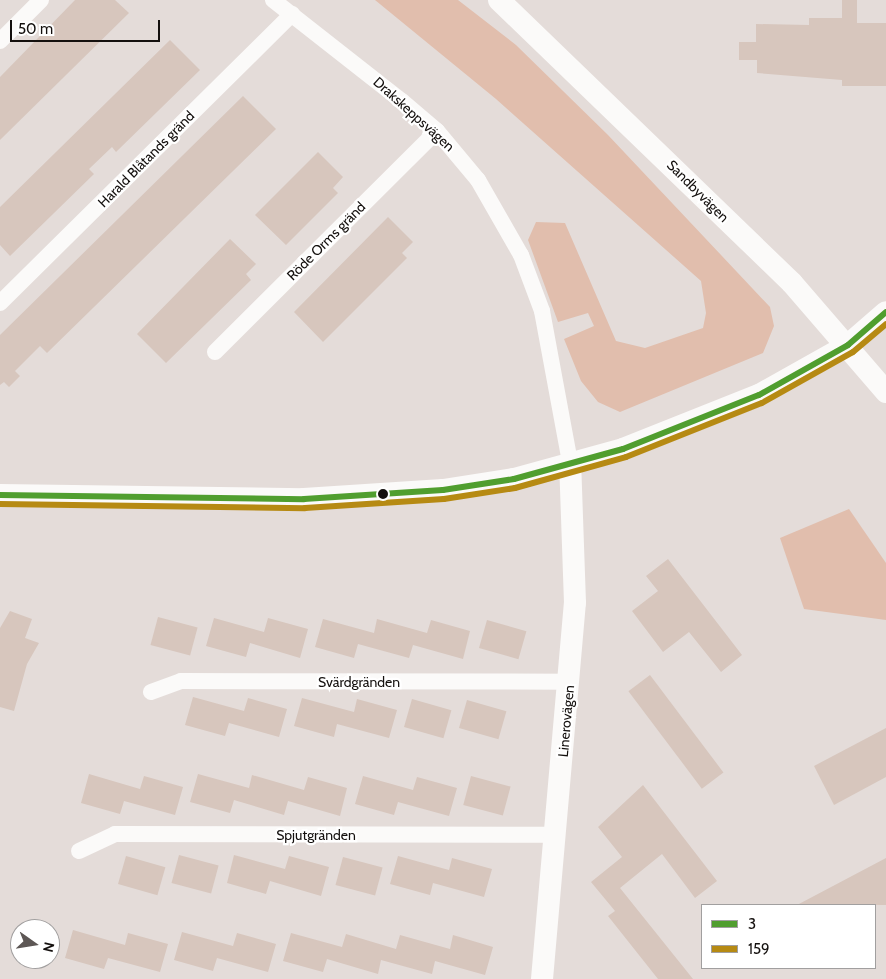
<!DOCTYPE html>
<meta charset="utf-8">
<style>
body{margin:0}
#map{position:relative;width:886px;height:979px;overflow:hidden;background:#e4dcd9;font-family:Cabin,sans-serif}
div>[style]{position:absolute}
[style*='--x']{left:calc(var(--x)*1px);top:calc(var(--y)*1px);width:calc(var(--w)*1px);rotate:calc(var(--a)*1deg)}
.green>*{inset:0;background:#e1bead}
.building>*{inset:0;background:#d7c6bd;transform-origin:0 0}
.street>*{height:16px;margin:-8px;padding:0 8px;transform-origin:8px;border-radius:8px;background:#fbfaf9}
.secondary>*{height:22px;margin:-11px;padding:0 11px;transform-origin:11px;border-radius:11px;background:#fbfaf9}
.bus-1>*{height:6px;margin:-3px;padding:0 3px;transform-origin:3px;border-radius:3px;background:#509e2f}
.bus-2>*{height:6px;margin:-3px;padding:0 3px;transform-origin:3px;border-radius:3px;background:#b68a13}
.dots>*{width:14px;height:14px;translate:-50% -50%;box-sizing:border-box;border:2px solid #fff;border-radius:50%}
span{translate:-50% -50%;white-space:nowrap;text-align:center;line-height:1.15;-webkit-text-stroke:4.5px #fff;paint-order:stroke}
.street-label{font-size:14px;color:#14100e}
.legend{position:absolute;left:701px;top:904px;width:175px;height:65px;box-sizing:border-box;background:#fff;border:1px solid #a19f9f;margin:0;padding:6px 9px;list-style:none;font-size:15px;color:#14100e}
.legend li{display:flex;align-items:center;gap:10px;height:25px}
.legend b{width:25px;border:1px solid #a19f9f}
.north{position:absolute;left:10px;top:919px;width:50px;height:50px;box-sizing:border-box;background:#fff;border:1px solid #a19f9f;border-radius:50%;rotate:103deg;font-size:14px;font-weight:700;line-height:20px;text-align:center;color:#14100e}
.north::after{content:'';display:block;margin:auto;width:18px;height:22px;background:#5d5755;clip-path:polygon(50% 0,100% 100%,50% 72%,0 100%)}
.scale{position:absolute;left:10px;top:20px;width:150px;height:22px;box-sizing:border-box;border:2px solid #14100e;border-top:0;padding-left:6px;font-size:15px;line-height:18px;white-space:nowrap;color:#14100e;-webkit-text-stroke:4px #fff;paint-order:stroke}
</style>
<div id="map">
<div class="green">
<div style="clip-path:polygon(375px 0,458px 0,516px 45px,608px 135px,770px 307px,774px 326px,763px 353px,620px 412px,598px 402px,581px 381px,564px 339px,594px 326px,588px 313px,558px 322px,528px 240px,536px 222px,565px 223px,616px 341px,645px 348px,703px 328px,706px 313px,701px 281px,496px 99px)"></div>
<div style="clip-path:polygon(849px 509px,886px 563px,886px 620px,804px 609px,780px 538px)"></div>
</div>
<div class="building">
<div style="clip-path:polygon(75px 0,115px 0,129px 13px,0 140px,0 77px)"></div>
<div style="clip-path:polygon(842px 0,857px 0,857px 23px,886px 23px,886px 86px,842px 86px,842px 80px,757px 73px,757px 60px,739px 60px,739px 42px,756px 42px,756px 24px,809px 25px,809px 18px,842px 18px)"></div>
<div style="clip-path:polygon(170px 40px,200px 70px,116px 152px,112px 147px,89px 169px,94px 174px,10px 256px,0 245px,0 207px)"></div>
<div style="clip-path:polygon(243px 96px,276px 129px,47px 353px,40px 346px,15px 371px,20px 376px,9px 387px,4px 382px,0 385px,0 335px)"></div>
<div style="clip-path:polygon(318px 152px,343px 177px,333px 188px,338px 193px,286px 245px,255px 215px)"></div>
<div style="clip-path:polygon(388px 217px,413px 242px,402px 253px,407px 258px,323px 342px,294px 312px)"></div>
<div style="clip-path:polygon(230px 239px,256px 264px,246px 274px,251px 280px,166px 363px,137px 334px)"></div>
<div style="clip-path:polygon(668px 559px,742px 655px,721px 672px,689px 632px,663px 652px,632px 611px,658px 591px,646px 576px)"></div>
<div style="clip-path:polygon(10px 611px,32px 619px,25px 638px,39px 643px,27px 664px,14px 711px,0 707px,0 628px)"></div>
<div style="left:158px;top:617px;width:41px;height:29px;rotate:15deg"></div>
<div style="clip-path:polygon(214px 618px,264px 632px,268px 618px,308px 629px,300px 658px,250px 643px,246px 657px,206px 646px)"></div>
<div style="clip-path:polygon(323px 619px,374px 633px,377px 619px,427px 633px,431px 620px,470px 631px,463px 659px,413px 645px,409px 658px,358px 644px,354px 658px,315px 647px)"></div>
<div style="left:487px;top:620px;width:41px;height:29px;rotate:16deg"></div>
<div style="left:650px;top:675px;width:122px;height:27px;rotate:53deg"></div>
<div style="clip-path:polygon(193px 697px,244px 711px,248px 698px,287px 709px,279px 737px,229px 723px,225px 736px,185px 725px)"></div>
<div style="clip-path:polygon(302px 698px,354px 712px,357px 699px,397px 710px,389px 738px,337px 724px,334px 737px,294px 726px)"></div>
<div style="left:412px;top:699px;width:41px;height:29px;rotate:16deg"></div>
<div style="left:467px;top:700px;width:41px;height:29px;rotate:16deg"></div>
<div style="clip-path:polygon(886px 728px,886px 777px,834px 805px,814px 766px)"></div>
<div style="clip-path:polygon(89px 774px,140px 789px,144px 776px,183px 787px,175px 815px,124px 801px,120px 814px,81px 803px)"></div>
<div style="clip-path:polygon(198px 774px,249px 788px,252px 775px,304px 790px,308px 777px,347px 788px,340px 816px,288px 801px,284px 815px,234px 800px,230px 813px,190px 802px)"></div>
<div style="clip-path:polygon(363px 776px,413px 790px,417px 777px,457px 788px,449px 816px,398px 802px,394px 815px,355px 804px)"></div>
<div style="left:471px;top:776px;width:41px;height:30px;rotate:15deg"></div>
<div style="clip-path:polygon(643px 785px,717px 881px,695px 898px,662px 854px,620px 888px,693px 979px,658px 979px,608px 916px,615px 911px,591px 882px,622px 857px,598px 827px)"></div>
<div style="left:179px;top:855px;width:41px;height:29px;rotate:15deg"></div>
<div style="clip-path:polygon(234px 855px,285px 869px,289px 856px,329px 867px,321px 896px,270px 881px,266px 894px,227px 883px)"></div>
<div style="left:126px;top:856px;width:41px;height:29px;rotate:16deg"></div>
<div style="clip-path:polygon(398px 856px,449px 870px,452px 858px,492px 869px,484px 897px,433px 883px,430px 895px,390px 884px)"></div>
<div style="left:343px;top:857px;width:41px;height:29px;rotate:15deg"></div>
<div style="clip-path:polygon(886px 858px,886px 905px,797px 905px,833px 886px)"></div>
<div style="clip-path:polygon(73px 930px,125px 945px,128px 933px,168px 944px,160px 972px,108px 958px,104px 969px,65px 958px)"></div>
<div style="clip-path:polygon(182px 932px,233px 946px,237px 933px,276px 944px,268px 972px,217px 958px,213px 971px,174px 960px)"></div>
<div style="clip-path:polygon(291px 933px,342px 947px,346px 934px,396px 949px,400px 935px,450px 949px,453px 935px,493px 947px,485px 975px,435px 961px,432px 974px,381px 960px,378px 974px,327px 959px,323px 972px,283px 961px)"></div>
</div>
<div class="street">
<div style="--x:273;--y:0;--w:164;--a:38.1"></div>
<div style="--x:402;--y:101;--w:46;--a:40.6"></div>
<div style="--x:437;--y:131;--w:64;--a:50.1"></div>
<div style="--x:478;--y:180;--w:86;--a:60.2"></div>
<div style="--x:521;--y:255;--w:60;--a:69.4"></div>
<div style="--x:542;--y:311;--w:154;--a:79.5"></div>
<div style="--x:0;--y:41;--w:58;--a:-45"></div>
<div style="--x:0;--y:303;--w:411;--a:-44.7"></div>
<div style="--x:215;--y:352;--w:313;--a:-44.9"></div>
<div style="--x:151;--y:692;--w:32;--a:-20"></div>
<div style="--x:181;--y:681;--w:389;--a:0.1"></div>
<div style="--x:79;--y:851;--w:40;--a:-25"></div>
<div style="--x:115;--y:834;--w:441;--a:0.1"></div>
</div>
<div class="secondary">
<div style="--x:499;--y:0;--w:407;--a:44"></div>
<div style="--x:792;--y:283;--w:144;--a:49.2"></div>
<div style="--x:0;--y:495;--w:304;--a:0.8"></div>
<div style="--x:304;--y:499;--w:139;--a:-3.7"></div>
<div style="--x:443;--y:490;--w:72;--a:-8.8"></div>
<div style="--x:514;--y:479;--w:113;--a:-15.4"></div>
<div style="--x:623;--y:449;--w:146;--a:-21.7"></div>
<div style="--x:759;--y:395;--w:102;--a:-29.3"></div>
<div style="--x:848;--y:345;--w:50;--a:-41"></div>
<div style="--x:542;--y:979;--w:377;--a:-85"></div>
<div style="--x:575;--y:603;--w:141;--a:-92"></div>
</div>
<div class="bus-1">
<div style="--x:0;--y:495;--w:304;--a:0.8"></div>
<div style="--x:304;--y:499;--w:139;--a:-3.7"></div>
<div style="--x:443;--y:490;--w:72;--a:-8.8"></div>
<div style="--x:514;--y:479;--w:113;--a:-15.4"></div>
<div style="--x:623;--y:449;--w:146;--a:-21.7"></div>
<div style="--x:759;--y:395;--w:102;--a:-29.3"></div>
<div style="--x:848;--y:345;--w:50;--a:-41"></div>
</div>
<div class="bus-2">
<div style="--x:0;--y:504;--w:305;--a:0.8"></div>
<div style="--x:305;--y:508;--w:139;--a:-3.7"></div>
<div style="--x:444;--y:499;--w:72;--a:-8.8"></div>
<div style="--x:515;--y:488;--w:115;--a:-15.6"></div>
<div style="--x:626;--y:457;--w:146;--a:-21.7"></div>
<div style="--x:762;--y:403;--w:104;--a:-29.3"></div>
<div style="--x:853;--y:352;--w:43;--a:-40.3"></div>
</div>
<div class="dots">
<div style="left:383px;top:494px;background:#14100e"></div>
</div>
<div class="street-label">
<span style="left:414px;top:114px;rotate:42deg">Drakskeppsvägen</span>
<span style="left:146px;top:159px;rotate:-45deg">Harald Blåtands gränd</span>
<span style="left:698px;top:191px;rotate:45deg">Sandbyvägen</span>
<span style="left:326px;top:241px;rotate:-45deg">Röde Orms gränd</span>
<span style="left:359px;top:682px">Svärdgränden</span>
<span style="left:566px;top:721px;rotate:-85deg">Linerovägen</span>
<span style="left:316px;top:835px">Spjutgränden</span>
</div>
<ul class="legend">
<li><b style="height:6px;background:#509e2f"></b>3</li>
<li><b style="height:6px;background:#b68a13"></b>159</li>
</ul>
<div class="north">N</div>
<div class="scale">50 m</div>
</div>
